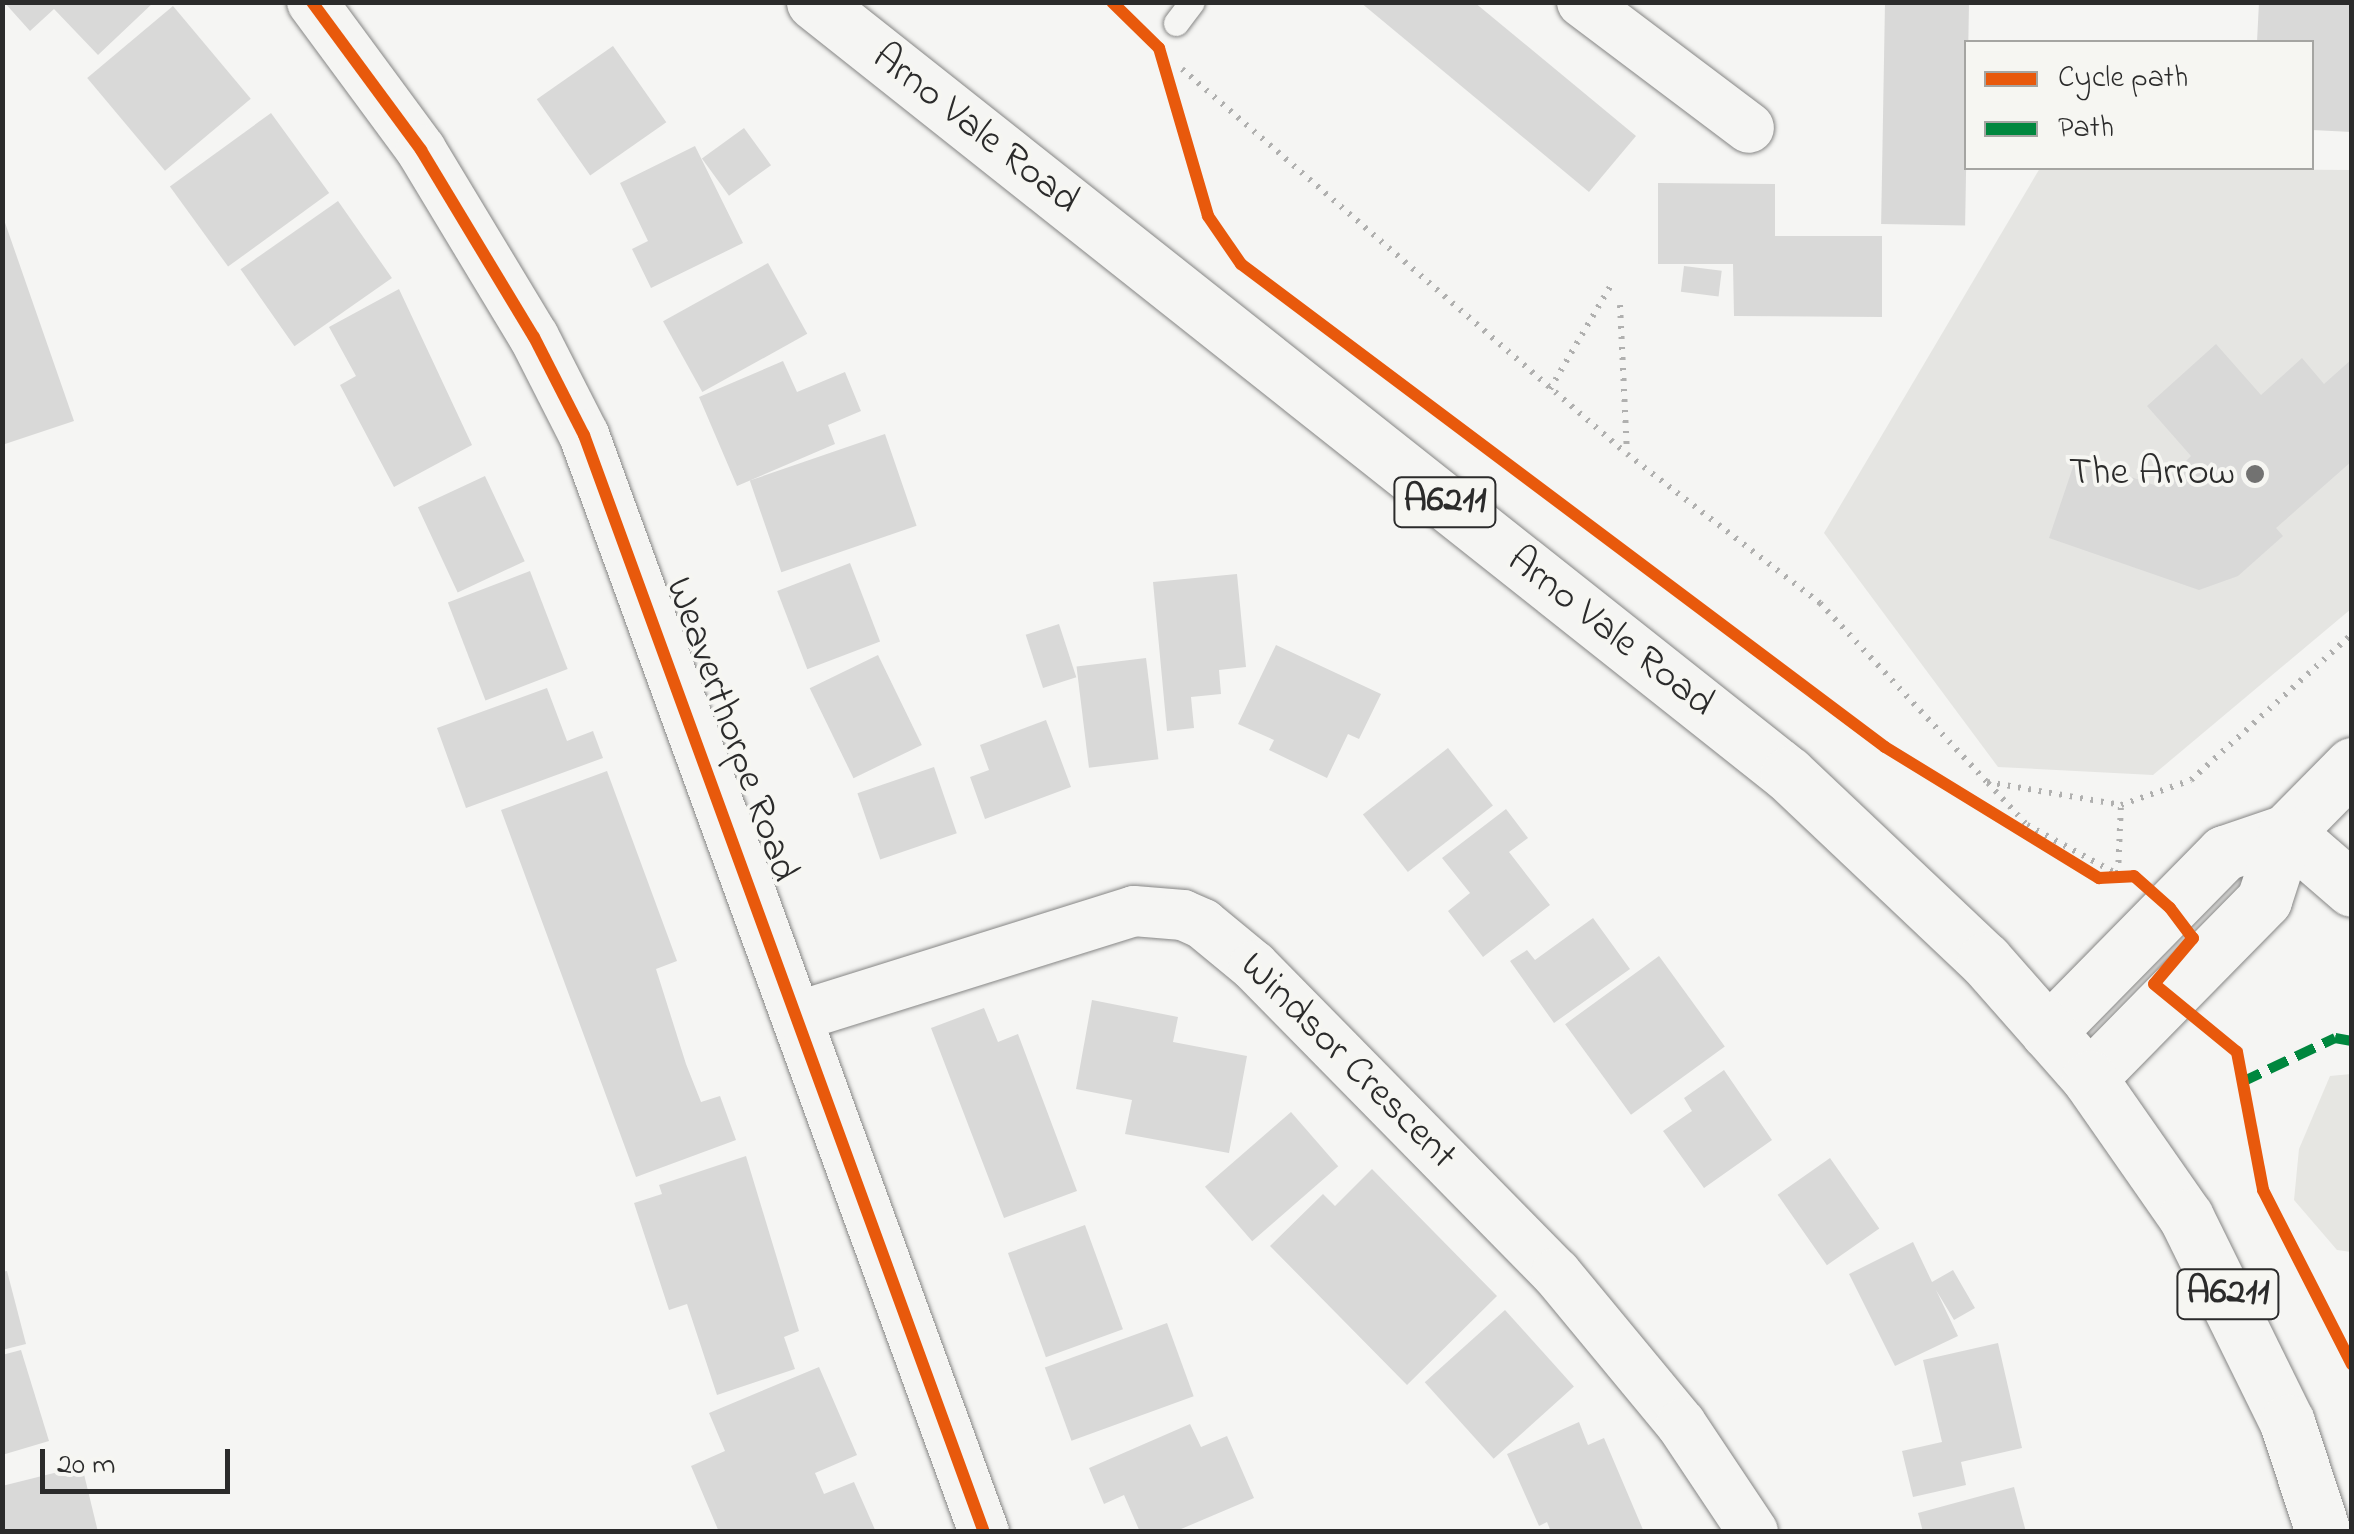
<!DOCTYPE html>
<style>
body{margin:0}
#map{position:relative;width:2354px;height:1534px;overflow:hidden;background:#f5f5f3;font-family:"Indie Flower",sans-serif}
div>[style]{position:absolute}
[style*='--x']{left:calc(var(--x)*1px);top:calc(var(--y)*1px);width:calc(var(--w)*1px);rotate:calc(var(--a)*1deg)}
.built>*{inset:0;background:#e5e5e2}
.green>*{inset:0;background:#e6e6e2}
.building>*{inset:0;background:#d9d9d8;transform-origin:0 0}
.path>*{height:6px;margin-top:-3px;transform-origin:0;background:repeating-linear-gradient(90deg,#b0b0af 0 2.5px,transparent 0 10.5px)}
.roads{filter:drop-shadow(0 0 2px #868685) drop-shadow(0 0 2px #868685)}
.service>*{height:25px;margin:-12.5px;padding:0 12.5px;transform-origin:12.5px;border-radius:12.5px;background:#f5f5f3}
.minor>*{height:50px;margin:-25px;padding:0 25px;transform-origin:25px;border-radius:25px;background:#f5f5f3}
.tertiary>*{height:55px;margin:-27.5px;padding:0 27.5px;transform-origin:27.5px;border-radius:27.5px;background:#f5f5f3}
.primary>*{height:55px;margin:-27.5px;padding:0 27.5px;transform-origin:27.5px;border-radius:27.5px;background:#f5f5f3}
.quiet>*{height:10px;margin-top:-5px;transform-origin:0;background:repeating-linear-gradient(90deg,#00873e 0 20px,transparent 0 30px)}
.cycleway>*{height:12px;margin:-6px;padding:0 6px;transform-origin:6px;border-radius:6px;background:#e8590c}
.dots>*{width:28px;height:28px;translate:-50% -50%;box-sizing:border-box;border:5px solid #f6f6f2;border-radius:50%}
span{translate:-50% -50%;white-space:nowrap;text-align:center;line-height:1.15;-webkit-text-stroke:8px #f6f6f2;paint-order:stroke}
.shield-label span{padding:2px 8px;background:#f6f6f2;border:2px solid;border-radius:8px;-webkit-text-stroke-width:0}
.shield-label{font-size:38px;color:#2b2b2b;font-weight:700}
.street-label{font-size:40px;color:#2b2b2b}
.poi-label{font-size:40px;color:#2b2b2b}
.right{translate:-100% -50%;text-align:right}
.frame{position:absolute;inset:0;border:5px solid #2b2b2b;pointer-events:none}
.legend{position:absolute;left:1964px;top:40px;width:350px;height:130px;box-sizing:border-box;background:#f6f6f2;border:2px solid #a5a5a2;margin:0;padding:12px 18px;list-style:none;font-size:30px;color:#2b2b2b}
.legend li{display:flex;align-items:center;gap:20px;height:50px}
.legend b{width:50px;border:2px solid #a5a5a2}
.scale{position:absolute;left:40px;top:1449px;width:190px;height:45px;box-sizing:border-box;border:5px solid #2b2b2b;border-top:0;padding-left:12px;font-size:30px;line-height:35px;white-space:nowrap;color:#2b2b2b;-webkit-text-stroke:8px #f6f6f2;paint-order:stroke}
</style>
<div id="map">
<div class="built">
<div style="clip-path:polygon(2040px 168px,2351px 170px,2351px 609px,2153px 775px,1998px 767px,1824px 533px)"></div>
</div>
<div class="green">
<div style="clip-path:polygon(2351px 1074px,2352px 1074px,2351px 1252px,2337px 1250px,2294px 1200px,2299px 1149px,2330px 1076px)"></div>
</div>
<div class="building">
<div style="clip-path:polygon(4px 2px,154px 2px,98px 55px,54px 9px,30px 31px)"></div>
<div style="clip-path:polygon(1360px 2px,1474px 2px,1636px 136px,1589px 192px)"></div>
<div style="left:1885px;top:2px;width:84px;height:222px;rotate:1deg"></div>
<div style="clip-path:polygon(2259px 2px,2352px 2px,2352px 132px,2312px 130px,2312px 42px,2257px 42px)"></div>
<div style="left:173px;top:6px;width:121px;height:112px;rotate:50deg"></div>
<div style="left:613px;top:46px;width:93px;height:93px;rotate:55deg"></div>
<div style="left:271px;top:113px;width:99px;height:125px;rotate:54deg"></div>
<div style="left:744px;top:128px;width:46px;height:52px;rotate:54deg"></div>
<div style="clip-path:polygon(695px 146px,743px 243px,651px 288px,632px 249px,648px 241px,620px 183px)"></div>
<div style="clip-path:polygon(1658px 183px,1775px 184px,1775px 236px,1882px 236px,1882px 317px,1734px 316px,1733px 264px,1658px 264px)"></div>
<div style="left:338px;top:201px;width:94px;height:119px;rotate:55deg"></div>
<div style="clip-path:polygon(2px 214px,74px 421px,2px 445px)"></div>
<div style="left:768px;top:263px;width:81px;height:120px;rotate:61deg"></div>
<div style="left:1684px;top:266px;width:38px;height:26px;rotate:7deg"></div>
<div style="clip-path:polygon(399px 289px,472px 445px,394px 487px,340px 385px,356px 376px,329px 327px)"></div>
<div style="clip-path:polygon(2216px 344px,2261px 395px,2302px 358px,2324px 384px,2352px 359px,2352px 461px,2276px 528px,2283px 536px,2238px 576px,2199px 590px,2049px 538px,2076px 458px,2160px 487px,2191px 456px,2147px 406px)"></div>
<div style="clip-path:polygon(783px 361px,797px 392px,845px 372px,861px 411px,828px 425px,835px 444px,737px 486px,699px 397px)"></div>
<div style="left:885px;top:434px;width:97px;height:143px;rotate:71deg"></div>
<div style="left:485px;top:476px;width:94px;height:74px;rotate:65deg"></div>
<div style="left:850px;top:563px;width:84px;height:78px;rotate:69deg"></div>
<div style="left:530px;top:571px;width:105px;height:88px;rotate:69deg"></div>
<div style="clip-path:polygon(1237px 574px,1246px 667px,1219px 670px,1221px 694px,1191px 697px,1194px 728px,1167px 731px,1153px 582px)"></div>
<div style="left:1059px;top:624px;width:56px;height:35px;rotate:72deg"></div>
<div style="clip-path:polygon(1276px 645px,1381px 694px,1359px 739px,1348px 734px,1327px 778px,1269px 750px,1274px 740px,1238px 724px)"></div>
<div style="left:878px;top:655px;width:100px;height:76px;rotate:64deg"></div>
<div style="left:1146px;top:658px;width:102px;height:70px;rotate:83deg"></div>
<div style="clip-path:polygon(547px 688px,567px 741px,593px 731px,603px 758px,466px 808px,437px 728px)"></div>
<div style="clip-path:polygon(1046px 720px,1071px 787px,985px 819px,970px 777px,989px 770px,980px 745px)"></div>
<div style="left:1448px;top:748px;width:73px;height:108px;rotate:52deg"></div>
<div style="left:934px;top:767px;width:70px;height:81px;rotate:71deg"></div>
<div style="clip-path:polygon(607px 771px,677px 961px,656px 969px,686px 1064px,701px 1102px,720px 1096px,736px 1140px,636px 1177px,501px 810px)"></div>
<div style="clip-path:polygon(1506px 809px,1528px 838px,1509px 852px,1550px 905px,1483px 957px,1448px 911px,1470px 893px,1442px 858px)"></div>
<div style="clip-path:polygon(1593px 918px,1630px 969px,1554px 1023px,1510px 961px,1527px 950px,1535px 960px)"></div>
<div style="left:1659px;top:956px;width:112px;height:116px;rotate:54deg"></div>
<div style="clip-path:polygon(1092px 1000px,1178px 1017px,1173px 1042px,1247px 1056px,1229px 1153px,1125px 1134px,1132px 1100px,1076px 1089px)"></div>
<div style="clip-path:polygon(984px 1008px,998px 1042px,1018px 1034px,1077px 1191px,1004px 1218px,931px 1028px)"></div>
<div style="clip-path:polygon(1724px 1070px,1772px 1140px,1704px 1188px,1663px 1131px,1692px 1111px,1684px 1098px)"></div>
<div style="left:1291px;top:1112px;width:72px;height:114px;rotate:49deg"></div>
<div style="clip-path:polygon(746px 1156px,799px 1331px,784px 1337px,795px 1369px,717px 1395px,687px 1304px,669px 1310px,634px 1203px,662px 1194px,659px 1185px)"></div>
<div style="left:1830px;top:1158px;width:86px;height:64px;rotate:55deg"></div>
<div style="clip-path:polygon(1372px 1169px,1497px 1296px,1407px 1385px,1270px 1246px,1323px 1194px,1335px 1206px)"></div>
<div style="left:1085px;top:1225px;width:111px;height:82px;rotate:70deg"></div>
<div style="clip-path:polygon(1913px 1242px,1932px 1282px,1953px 1270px,1975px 1308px,1954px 1320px,1936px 1290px,1958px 1336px,1895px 1366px,1849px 1274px)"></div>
<div style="clip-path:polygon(7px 1271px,26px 1344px,2px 1350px,2px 1272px)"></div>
<div style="left:1505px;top:1310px;width:103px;height:108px;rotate:48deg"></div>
<div style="left:1167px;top:1323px;width:78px;height:130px;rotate:70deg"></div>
<div style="clip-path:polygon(1998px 1343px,2022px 1448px,1961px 1462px,1966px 1485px,1913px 1497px,1902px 1451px,1942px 1442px,1923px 1360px)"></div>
<div style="clip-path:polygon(21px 1350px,49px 1441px,2px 1455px,2px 1355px)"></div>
<div style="clip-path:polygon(819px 1367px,857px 1455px,815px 1473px,824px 1494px,854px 1482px,876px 1532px,719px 1532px,691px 1466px,725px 1451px,709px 1413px)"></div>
<div style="clip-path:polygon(1579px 1422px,1588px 1445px,1604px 1438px,1644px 1532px,1551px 1532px,1547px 1522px,1539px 1526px,1507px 1454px)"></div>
<div style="clip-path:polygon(1190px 1424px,1201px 1447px,1227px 1436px,1254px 1498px,1174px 1532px,1140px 1532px,1124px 1495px,1104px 1504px,1089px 1468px)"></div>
<div style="clip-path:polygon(82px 1466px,98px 1532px,2px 1532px,2px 1486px)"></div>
<div style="clip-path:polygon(2014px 1487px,2026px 1532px,1923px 1532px,1918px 1513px)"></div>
</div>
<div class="path">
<div style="--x:1182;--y:69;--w:588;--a:40.87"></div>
<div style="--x:1627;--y:454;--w:244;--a:37.7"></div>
<div style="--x:1820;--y:603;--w:245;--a:47"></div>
<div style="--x:1987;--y:782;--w:136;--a:9.7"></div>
<div style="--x:2121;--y:805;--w:74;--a:-19.7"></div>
<div style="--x:2191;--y:780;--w:217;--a:-42.2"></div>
<div style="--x:1620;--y:305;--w:147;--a:87.3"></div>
<div style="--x:1550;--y:389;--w:121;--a:-59.6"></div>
<div style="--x:1988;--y:783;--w:57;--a:47.1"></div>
<div style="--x:2027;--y:825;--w:105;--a:28.5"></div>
<div style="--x:2118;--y:873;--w:68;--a:-87.5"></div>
</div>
<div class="roads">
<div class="service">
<div style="--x:1176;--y:23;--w:26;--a:-53"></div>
</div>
<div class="minor">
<div style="--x:312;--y:2;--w:184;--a:53.6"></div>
<div style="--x:421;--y:150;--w:218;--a:58.9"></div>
<div style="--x:534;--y:337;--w:110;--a:63"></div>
<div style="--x:584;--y:435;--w:1168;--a:69.97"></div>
<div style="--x:1582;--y:2;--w:209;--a:37"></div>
<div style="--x:799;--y:1016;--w:351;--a:-17.4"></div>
<div style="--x:1134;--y:911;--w:49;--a:4.7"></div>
<div style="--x:1183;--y:915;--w:22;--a:24"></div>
<div style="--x:1203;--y:924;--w:66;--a:39.5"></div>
<div style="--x:1254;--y:966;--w:431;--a:45.5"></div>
<div style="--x:1556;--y:1273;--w:196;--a:50.4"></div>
<div style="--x:1681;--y:1424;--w:130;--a:56.3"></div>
</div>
<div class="tertiary">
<div style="--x:2286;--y:832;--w:87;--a:40.8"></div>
<div style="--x:2048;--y:1032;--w:251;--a:-45.5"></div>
<div style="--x:2224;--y:853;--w:65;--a:-18.7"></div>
<div style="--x:2286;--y:832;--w:94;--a:-45.4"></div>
<div style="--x:2089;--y:1078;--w:250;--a:-45.5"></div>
<div style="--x:2264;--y:900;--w:71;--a:-72.1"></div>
</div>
<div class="primary">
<div style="--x:814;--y:2;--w:1243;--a:38.4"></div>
<div style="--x:1788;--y:774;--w:271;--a:43.4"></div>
<div style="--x:1985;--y:960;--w:157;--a:48.6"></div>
<div style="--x:2089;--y:1078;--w:169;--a:55.1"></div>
<div style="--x:2186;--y:1217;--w:229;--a:63.8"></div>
<div style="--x:2287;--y:1422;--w:116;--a:71.9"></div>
</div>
</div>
<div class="quiet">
<div style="--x:2242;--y:1082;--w:103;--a:-25.3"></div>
<div style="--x:2335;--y:1038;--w:17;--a:10"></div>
</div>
<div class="cycleway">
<div style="--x:312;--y:2;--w:184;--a:53.6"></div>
<div style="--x:421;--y:150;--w:218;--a:58.9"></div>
<div style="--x:534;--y:337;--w:110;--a:63"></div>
<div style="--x:584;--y:435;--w:1168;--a:69.97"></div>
<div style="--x:1112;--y:2;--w:66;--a:44.4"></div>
<div style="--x:1159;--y:48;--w:175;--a:73.7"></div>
<div style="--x:1208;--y:216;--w:58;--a:55.5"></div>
<div style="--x:1241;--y:264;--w:805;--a:36.87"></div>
<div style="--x:1885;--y:747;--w:251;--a:31.5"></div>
<div style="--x:2099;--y:878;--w:35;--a:-3"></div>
<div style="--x:2134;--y:876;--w:48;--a:41.6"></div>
<div style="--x:2170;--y:908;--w:38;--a:53"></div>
<div style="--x:2193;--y:938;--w:60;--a:130.3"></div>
<div style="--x:2154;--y:984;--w:107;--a:39.3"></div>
<div style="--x:2237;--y:1052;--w:140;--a:79.3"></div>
<div style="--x:2263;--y:1190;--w:196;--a:63"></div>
</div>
<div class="dots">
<div style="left:2255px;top:474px;background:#727271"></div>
</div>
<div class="shield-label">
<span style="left:1445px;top:502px">A6211</span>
<span style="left:2228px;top:1294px">A6211</span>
</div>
<div class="street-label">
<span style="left:975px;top:130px;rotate:38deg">Arno Vale Road</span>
<span style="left:1610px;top:633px;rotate:38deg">Arno Vale Road</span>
<span style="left:730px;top:730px;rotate:70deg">Weaverthorpe Road</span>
<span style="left:1347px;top:1062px;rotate:45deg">Windsor Crescent</span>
</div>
<div class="poi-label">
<span class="right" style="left:2235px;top:474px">The Arrow</span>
</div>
<div class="frame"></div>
<ul class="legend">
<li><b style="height:12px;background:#e8590c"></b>Cycle path</li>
<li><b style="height:12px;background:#00873e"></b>Path</li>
</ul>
<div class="scale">20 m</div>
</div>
